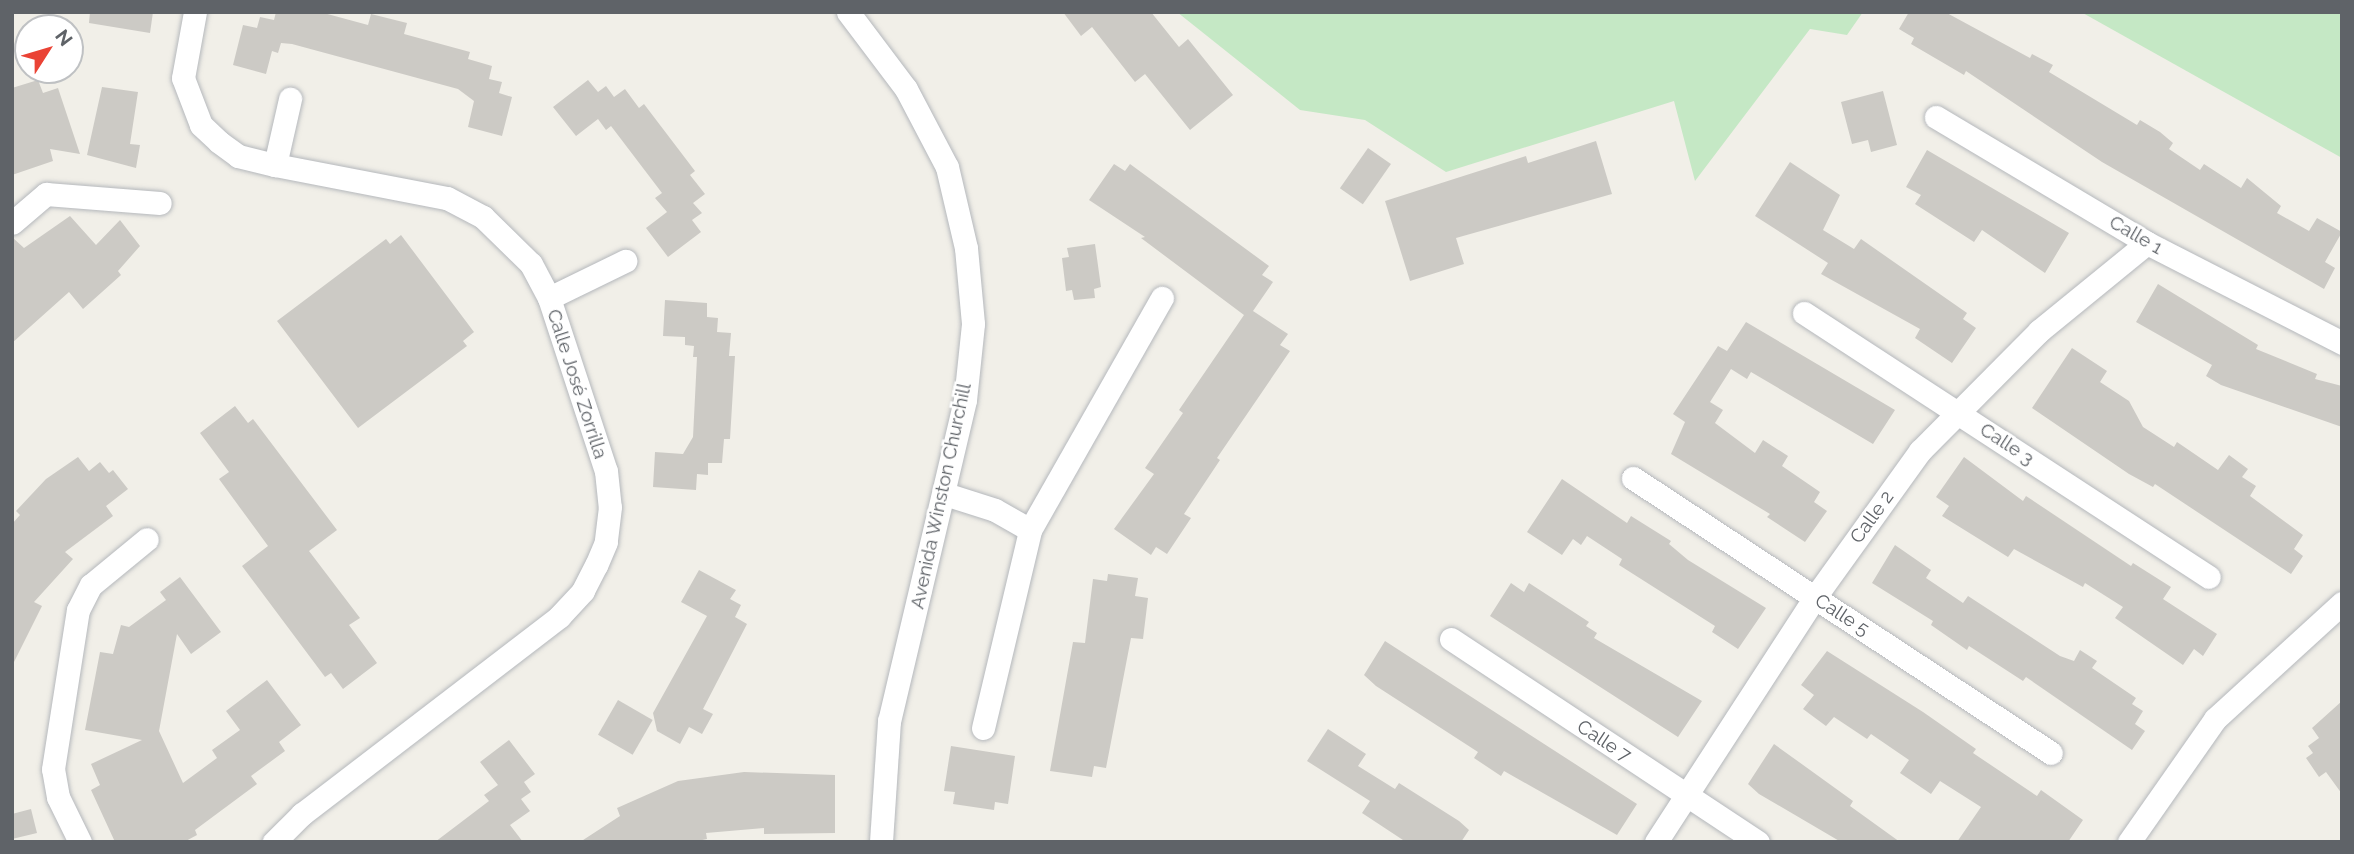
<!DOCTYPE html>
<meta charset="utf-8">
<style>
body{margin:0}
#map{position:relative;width:2354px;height:854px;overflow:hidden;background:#f1efe8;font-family:Raleway,sans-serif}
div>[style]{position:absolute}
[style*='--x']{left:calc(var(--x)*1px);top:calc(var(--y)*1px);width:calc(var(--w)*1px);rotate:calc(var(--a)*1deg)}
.green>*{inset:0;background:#c5e8c5}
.building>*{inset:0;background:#cccac5;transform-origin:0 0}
.roads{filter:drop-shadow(0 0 2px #b5b8bc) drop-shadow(0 0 2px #b5b8bc)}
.minor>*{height:23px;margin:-11.5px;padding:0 11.5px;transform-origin:11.5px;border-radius:11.5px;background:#fff}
span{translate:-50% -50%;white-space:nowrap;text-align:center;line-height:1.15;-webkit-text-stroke:5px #fff;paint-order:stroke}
.street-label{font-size:19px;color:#5f6368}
.frame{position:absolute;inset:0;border:14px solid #5f6368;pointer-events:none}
.north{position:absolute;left:14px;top:14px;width:70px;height:70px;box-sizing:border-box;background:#fff;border:2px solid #bfc1c3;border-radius:50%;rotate:53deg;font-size:19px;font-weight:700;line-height:28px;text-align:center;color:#5f6368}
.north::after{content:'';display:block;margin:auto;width:24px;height:32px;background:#ea4335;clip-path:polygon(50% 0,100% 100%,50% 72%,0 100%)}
</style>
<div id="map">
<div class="green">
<div style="clip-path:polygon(1177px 12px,1863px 12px,1847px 35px,1810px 29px,1695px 181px,1674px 101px,1446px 172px,1365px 120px,1300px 110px)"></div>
<div style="clip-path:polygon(2081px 12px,2342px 12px,2342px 158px)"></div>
</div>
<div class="building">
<div style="clip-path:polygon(90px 12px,153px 12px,150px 33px,89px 23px)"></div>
<div style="clip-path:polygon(276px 12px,320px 12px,368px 25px,371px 14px,407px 23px,404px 34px,470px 52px,468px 59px,492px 66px,489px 79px,502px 82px,499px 93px,512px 97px,502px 136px,468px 127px,474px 101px,458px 89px,292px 44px,281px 43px,278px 53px,272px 51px,266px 74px,233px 65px,243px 25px,257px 28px,260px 17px,274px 20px)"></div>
<div style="clip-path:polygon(1063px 12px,1151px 12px,1179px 47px,1188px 39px,1233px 95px,1190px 130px,1145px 74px,1135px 82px,1092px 27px,1081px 36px)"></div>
<div style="clip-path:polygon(1909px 12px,1945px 12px,2030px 58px,2032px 54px,2053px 65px,2049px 72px,2064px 81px,2137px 125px,2140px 120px,2160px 132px,2173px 143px,2169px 149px,2200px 170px,2204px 164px,2241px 188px,2247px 178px,2281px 206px,2277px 213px,2309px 231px,2317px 218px,2342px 232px,2325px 262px,2335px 268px,2324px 289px,2102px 162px,1966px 71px,1964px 75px,1911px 44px,1914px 38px,1899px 29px)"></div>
<div style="clip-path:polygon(38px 80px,43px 93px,58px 88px,80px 154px,50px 149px,53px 161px,12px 175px,12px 88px)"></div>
<div style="clip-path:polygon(588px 80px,598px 92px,606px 86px,614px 97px,625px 89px,639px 108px,644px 104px,695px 171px,690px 175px,705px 194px,693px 203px,702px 213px,692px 220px,701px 232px,668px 257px,646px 228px,667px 212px,655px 198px,662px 193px,611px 126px,606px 130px,598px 119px,576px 136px,553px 107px)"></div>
<div style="clip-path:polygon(102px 87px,138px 92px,130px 144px,140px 145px,136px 168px,87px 155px)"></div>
<div style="clip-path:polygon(1883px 91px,1897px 145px,1871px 152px,1868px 140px,1852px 144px,1841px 102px)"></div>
<div style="clip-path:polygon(1596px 141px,1612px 194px,1456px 238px,1464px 264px,1410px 281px,1385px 201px,1526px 156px,1528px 163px)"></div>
<div style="left:1368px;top:148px;width:28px;height:49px;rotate:35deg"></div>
<div style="clip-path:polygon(1927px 150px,2069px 233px,2045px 273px,1982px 230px,1974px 242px,1915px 204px,1921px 195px,1906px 187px)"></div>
<div style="clip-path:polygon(1790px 162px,1840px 195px,1823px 230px,1854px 249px,1861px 239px,1967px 313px,1963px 319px,1976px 328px,1952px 363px,1915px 338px,1920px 329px,1821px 274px,1828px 263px,1755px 216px)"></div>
<div style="clip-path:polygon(1114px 164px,1125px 171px,1130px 164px,1269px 266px,1262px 275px,1273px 282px,1253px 311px,1288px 334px,1280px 345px,1290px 351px,1217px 458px,1220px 460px,1184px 514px,1191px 518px,1167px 554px,1156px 547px,1151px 555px,1114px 529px,1154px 474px,1145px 468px,1183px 413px,1179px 410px,1244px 315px,1141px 238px,1145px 237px,1089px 200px)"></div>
<div style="clip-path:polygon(70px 216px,96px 245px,120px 220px,140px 246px,118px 271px,121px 275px,83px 309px,69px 292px,12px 343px,12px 237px,24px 248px)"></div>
<div style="clip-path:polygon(401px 235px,474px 332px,463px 341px,467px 346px,358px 428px,277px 321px,386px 239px,390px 244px)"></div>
<div style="clip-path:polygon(1095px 244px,1101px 287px,1094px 289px,1095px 298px,1074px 300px,1072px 290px,1066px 291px,1062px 258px,1069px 257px,1067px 248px)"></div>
<div style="clip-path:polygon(2158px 284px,2258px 345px,2256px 349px,2317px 374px,2315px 379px,2342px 386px,2342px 427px,2221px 385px,2206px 376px,2212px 365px,2136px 322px)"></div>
<div style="clip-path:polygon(665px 300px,707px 303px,707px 317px,718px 318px,717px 332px,731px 333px,729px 356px,735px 356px,730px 439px,724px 439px,722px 463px,708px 463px,708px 475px,697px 474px,696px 490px,653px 487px,655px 452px,683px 454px,693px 437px,697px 357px,693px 357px,694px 346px,685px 345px,685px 337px,663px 336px)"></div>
<div style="clip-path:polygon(1746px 322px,1895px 410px,1873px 444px,1751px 372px,1747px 379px,1731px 369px,1710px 402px,1723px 410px,1715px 423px,1755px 453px,1763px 440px,1788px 456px,1782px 466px,1820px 492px,1814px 502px,1827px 511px,1805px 542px,1767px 517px,1770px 514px,1671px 454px,1685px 422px,1673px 414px,1718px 346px,1727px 351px)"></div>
<div style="clip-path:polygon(2072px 348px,2107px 371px,2100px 382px,2129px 401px,2143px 427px,2174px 447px,2177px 442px,2218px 470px,2229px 455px,2248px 469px,2242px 477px,2256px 486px,2250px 496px,2303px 535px,2294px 549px,2303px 556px,2291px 574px,2155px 484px,2153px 487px,2129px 474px,2032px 408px)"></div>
<div style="clip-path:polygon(235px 406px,248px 423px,253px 419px,337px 530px,309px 551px,360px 618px,349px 625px,377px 663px,343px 689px,331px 673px,325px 677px,242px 566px,268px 546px,219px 479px,229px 472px,200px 433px)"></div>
<div style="clip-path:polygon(78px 457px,89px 471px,100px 462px,109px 473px,113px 470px,128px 489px,106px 506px,113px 516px,65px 552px,73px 559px,34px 602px,42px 606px,12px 666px,12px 524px,20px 515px,16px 511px,46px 479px)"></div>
<div style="clip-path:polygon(1964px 457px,2023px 501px,2026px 496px,2131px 566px,2133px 563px,2171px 587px,2163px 599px,2217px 634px,2203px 656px,2194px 649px,2183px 665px,2115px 618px,2123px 607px,2085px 583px,2083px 587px,2014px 549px,2008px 557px,1942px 516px,1949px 506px,1936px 497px)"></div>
<div style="clip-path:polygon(1562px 479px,1627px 523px,1631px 516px,1671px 541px,1669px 544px,1688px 560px,1766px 608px,1738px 649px,1712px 632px,1715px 626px,1619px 565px,1622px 559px,1587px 536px,1581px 545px,1573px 539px,1562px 555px,1527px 532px)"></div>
<div style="clip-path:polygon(1895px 545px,1931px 570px,1926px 578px,1963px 603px,1968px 596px,2060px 656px,2074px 661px,2080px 650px,2097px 661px,2092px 668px,2136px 698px,2132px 704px,2143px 711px,2135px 724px,2145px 731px,2132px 750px,2026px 677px,2023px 681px,1969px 646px,1967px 650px,1931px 625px,1933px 621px,1872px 583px)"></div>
<div style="clip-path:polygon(699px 570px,736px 590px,730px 599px,741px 605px,735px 617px,747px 624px,703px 709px,713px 714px,702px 734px,689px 727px,680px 744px,657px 731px,653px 713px,707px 616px,681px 602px)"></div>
<div style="clip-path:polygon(1108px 574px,1138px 578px,1135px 596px,1148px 598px,1143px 639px,1131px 638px,1106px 768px,1094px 766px,1092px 777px,1050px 771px,1073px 642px,1085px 643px,1093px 579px,1107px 581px)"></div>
<div style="clip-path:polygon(180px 577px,221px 632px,191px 654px,177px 634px,159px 731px,183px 783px,217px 758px,212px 750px,240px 730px,226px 711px,267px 680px,301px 725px,279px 742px,285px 751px,251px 776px,257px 784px,195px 830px,197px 835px,184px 842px,115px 842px,91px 790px,100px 785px,91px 764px,142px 740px,85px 730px,100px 652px,113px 654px,121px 625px,129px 627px,166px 600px,160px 592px)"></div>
<div style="clip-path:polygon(1511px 583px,1524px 592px,1529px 583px,1589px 622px,1586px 626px,1597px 633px,1594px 638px,1702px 701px,1678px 737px,1490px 616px)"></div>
<div style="clip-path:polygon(1385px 641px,1637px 804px,1617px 835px,1504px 771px,1501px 776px,1474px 758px,1478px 752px,1376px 686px,1364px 675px)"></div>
<div style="clip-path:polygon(1827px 651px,1923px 712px,1976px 749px,1973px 753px,2037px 796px,2041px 790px,2083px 820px,2068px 842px,1957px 842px,1981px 807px,1940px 781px,1931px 794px,1900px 773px,1909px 760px,1871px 734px,1867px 739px,1834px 717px,1826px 726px,1803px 709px,1814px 695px,1801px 685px)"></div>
<div style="left:618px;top:700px;width:40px;height:40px;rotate:30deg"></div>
<div style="clip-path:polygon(2342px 701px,2342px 794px,2326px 772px,2319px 777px,2306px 758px,2313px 753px,2308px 746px,2319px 738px,2312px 728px)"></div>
<div style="clip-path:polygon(1328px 729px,1366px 754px,1358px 766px,1395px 789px,1399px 783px,1459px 821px,1469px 830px,1461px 842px,1406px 842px,1362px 813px,1370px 801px,1307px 761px)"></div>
<div style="clip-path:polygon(509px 740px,535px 774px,524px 782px,531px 792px,521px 799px,530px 811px,510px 825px,523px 842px,435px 842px,489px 801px,484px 795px,498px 785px,480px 762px)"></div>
<div style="clip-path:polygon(1774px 744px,1853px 801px,1850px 806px,1900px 842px,1841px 842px,1759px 794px,1748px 784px)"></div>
<div style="clip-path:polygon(951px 746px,1015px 756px,1008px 804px,995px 802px,994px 810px,953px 804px,955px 792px,944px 791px)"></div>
<div style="clip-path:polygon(744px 772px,835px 775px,835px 833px,764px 834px,764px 828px,706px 833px,707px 839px,693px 842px,580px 842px,620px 816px,617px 808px,678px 781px)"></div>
<div style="clip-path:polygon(31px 809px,37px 833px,12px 839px,12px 814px)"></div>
</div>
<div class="roads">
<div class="minor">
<div style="--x:195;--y:12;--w:67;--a:100.3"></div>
<div style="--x:183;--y:78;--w:50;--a:69"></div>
<div style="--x:201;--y:125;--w:25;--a:43"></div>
<div style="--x:219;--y:142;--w:24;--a:36"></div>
<div style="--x:238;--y:156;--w:38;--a:14"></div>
<div style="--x:275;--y:165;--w:175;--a:10.9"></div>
<div style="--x:447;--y:198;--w:41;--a:27.8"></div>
<div style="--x:483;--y:217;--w:67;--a:44.4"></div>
<div style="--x:531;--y:264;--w:38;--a:62"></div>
<div style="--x:549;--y:298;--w:182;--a:71.8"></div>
<div style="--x:606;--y:471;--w:36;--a:84"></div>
<div style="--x:610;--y:507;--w:35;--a:97"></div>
<div style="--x:606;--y:542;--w:25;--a:113"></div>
<div style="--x:596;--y:565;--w:29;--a:117"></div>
<div style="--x:583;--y:591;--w:35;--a:133"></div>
<div style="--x:559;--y:617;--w:324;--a:142.5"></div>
<div style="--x:302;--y:814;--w:40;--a:135"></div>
<div style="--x:848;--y:12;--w:96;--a:53"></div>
<div style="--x:906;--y:89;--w:88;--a:62.3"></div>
<div style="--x:947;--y:167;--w:83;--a:76.8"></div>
<div style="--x:966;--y:248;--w:76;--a:84.7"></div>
<div style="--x:973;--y:324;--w:76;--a:96"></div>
<div style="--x:965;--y:400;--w:330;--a:103.3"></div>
<div style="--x:889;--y:721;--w:121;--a:93.8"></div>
<div style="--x:1936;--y:117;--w:246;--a:30.8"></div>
<div style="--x:2147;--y:243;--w:219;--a:27.1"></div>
<div style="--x:275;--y:165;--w:68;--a:-77.2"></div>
<div style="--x:12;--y:223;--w:45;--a:-40.5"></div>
<div style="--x:46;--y:194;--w:114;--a:4.5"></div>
<div style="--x:549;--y:298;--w:85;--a:-26"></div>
<div style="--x:1804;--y:313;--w:483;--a:33.1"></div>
<div style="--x:1633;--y:478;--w:500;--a:33.34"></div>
<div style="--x:945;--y:494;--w:52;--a:17.7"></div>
<div style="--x:995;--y:510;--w:40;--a:29.7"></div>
<div style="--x:1451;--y:639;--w:368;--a:33.5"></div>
<div style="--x:983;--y:728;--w:204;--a:-76.6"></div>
<div style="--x:1030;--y:530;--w:267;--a:-60.4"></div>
<div style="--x:80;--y:842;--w:50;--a:-116.1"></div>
<div style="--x:58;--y:797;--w:28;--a:-100"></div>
<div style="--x:53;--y:769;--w:161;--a:-81.1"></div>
<div style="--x:78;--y:610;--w:28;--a:-63"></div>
<div style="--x:91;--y:585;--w:72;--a:-39.4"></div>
<div style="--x:1656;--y:842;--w:292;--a:-57"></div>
<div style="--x:1815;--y:597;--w:180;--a:-54.3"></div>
<div style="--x:1920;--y:451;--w:169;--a:-45.2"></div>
<div style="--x:2039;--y:331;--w:139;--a:-39.2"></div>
<div style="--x:2129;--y:842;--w:150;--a:-55"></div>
<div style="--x:2215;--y:719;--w:172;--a:-42.4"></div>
</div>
</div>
<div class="street-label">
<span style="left:2136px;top:235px;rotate:30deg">Calle 1</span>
<span style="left:577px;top:384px;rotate:72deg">Calle José Zorrilla</span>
<span style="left:2007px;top:444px;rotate:33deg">Calle 3</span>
<span style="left:941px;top:496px;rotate:-78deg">Avenida Winston Churchill</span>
<span style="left:1872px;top:517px;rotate:-54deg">Calle 2</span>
<span style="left:1842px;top:615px;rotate:33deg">Calle 5</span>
<span style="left:1604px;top:741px;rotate:33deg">Calle 7</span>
</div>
<div class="frame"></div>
<div class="north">N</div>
</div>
